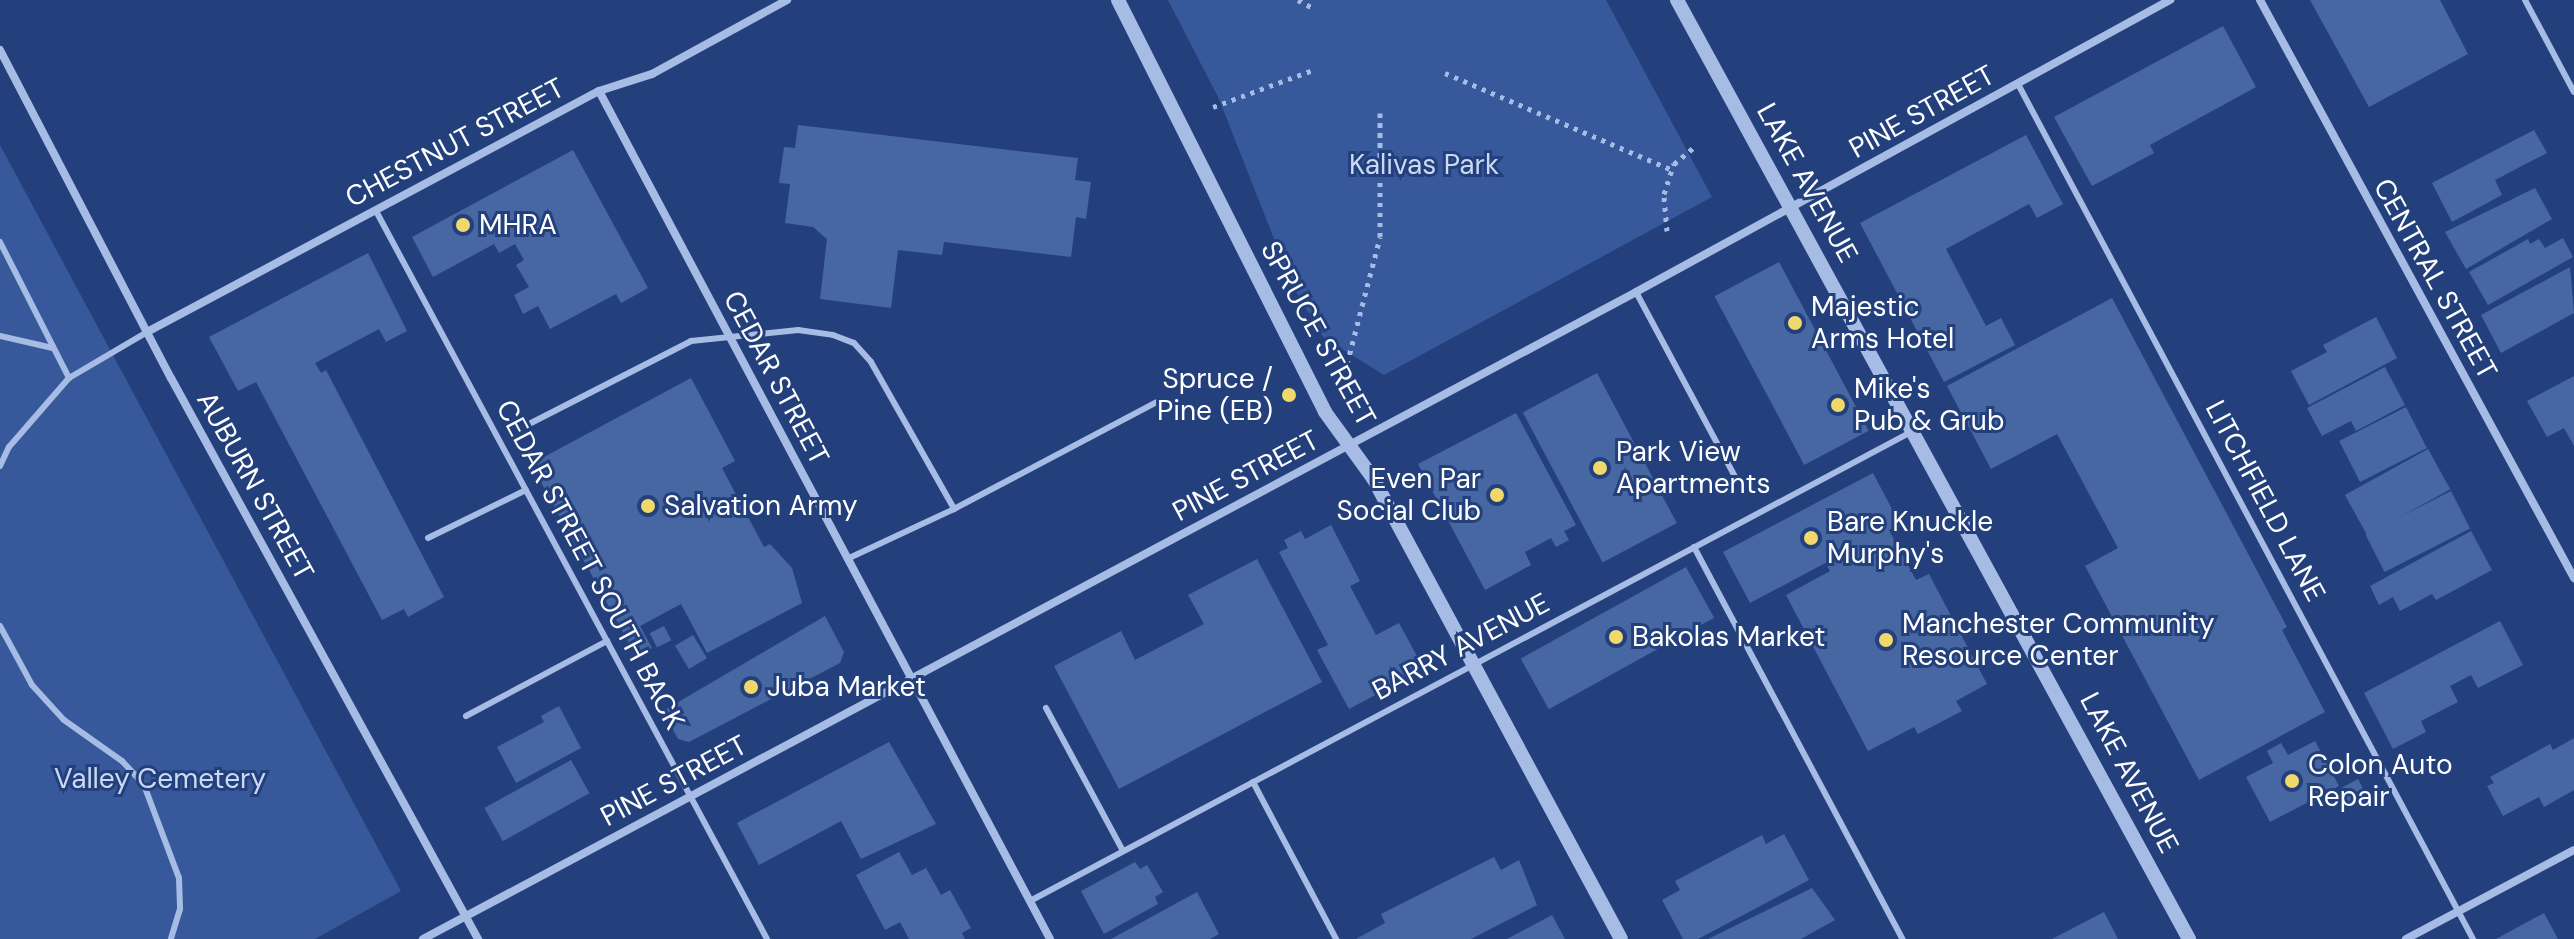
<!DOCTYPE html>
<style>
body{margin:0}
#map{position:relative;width:2574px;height:939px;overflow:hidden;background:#23407c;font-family:"DM Sans",sans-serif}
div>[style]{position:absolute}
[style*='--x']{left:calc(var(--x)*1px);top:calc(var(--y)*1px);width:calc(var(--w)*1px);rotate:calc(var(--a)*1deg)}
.green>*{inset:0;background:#37589a}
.building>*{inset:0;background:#4767a3;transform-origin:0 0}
.path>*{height:5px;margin-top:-2.5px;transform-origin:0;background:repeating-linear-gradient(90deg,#a7bce5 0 4px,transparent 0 10px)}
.service>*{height:6px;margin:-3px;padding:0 3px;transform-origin:3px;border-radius:3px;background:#a7bce5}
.minor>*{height:8px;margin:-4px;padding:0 4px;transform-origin:4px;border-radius:4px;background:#a7bce5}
.tertiary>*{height:14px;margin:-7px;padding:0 7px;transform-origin:7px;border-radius:7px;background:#a7bce5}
.dots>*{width:22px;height:22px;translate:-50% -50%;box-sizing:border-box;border:4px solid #23407c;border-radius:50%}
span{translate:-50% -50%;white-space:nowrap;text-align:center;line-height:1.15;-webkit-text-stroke:6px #23407c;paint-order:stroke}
.street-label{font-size:28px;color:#fff}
.park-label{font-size:28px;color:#cad9f4}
.poi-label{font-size:28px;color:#fff}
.left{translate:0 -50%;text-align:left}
.right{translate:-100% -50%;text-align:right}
</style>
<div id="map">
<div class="green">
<div style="clip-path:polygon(1168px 0,1606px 0,1712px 197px,1384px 375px,1323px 337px,1293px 287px,1219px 99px)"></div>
<div style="clip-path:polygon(0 145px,401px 891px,315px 939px,0 939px)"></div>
</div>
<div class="building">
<div style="clip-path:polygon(2310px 0,2440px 0,2468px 54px,2369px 107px)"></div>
<div style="clip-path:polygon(2223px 26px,2256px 87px,2150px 145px,2154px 153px,2092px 186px,2054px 117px)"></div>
<div style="clip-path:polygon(798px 125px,1078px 158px,1075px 180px,1091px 182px,1086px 219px,1076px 217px,1071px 257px,944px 242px,942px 255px,898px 250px,891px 308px,820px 299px,827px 239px,813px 227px,785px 223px,790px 184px,779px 183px,784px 147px,795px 148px)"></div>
<div style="clip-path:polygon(2534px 130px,2547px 153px,2495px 180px,2502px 195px,2452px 222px,2432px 183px)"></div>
<div style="clip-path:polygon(2026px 135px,2063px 204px,2037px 218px,2029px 204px,1946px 249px,1986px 326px,2001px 318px,2015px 345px,1944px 382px,1860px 223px)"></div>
<div style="clip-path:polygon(573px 150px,648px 288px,621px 303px,616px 294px,550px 329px,538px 306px,523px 314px,514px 295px,529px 287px,516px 265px,524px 260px,515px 244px,499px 253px,494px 244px,433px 277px,412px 237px)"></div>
<div style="clip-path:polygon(2535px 188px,2552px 219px,2466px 269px,2445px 232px)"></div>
<div style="clip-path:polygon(2563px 238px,2573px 257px,2488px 305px,2469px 272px,2528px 239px,2530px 244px,2539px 239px,2545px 248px)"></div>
<div style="clip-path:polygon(368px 253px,407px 331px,386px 342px,379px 329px,315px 363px,321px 373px,326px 370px,444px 597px,408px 617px,404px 609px,382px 620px,256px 382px,238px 391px,209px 337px)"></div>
<div style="left:1779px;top:262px;width:191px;height:73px;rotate:62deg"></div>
<div style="clip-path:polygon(2570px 267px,2574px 313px,2501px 353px,2481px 315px)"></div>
<div style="clip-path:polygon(2112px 298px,2287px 627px,2282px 630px,2325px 712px,2199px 780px,2085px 566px,2118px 548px,2057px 434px,1991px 469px,1947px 386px)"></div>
<div style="clip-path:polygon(2376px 317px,2397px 358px,2309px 405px,2291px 371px,2327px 352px,2323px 345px)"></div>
<div style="clip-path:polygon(2385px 367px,2405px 405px,2356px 431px,2351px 421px,2322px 436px,2307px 408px)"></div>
<div style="left:1597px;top:373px;width:170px;height:84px;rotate:62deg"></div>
<div style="clip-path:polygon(2574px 376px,2574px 446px,2564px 428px,2547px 437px,2527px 401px)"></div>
<div style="clip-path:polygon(691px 378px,735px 461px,722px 468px,764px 547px,770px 544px,792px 568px,802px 603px,707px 653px,681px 604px,640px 626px,652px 648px,636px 656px,531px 464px)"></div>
<div style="left:2406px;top:407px;width:46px;height:75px;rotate:63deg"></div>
<div style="clip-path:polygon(1516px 413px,1576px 525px,1564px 531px,1569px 540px,1556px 547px,1551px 538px,1525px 552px,1531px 565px,1485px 590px,1418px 464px)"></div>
<div style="left:2428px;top:449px;width:46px;height:95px;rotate:61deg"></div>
<div style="clip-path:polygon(1873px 473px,1900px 524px,1889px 530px,1916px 580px,1929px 574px,1987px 684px,1956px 701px,1962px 711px,1918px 734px,1914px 727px,1868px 751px,1786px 595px,1830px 571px,1826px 564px,1846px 552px,1750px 603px,1723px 552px)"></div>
<div style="left:2451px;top:491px;width:42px;height:96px;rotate:63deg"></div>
<div style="clip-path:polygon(1331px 525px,1360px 581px,1350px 586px,1376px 635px,1399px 623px,1424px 669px,1349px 709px,1317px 650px,1328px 645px,1279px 552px,1288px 548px,1284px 540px,1301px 531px,1305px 539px)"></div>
<div style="clip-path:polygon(2471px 531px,2492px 570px,2436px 600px,2432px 594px,2400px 611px,2393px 597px,2379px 605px,2370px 586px)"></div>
<div style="clip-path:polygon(1257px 559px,1322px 682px,1119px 789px,1054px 666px,1121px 631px,1135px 660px,1204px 624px,1188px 595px)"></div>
<div style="left:1686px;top:567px;width:58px;height:189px;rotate:61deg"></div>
<div style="clip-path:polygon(825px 616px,844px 652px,840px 663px,689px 742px,678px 739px,663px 711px)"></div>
<div style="clip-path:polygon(2500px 621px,2523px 665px,2478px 688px,2471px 675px,2450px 686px,2458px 702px,2421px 721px,2426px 732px,2393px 749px,2364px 693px)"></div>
<div style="left:664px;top:626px;width:16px;height:16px;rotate:63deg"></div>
<div style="left:693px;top:635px;width:27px;height:21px;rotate:59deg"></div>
<div style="clip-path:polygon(559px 706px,581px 748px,516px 783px,497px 747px,544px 722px,541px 716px)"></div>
<div style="clip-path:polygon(2574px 738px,2574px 790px,2544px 807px,2539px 797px,2503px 816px,2487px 786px,2494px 783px,2490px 777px,2550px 744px,2553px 750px)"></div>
<div style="clip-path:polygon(2315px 741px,2339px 786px,2270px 822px,2246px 777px,2273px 763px,2267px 751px,2281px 743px,2288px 755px)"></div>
<div style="clip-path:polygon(889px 742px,936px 824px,861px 859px,841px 821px,759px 865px,737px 823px)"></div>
<div style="left:571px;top:760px;width:38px;height:99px;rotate:61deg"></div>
<div style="left:2358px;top:779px;width:19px;height:19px;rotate:62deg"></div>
<div style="clip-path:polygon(1784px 834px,1809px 880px,1698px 939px,1683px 939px,1662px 900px,1680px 890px,1675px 881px,1762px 835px,1766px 844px)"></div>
<div style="clip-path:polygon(899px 852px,912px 875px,926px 868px,941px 895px,950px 890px,971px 928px,962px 933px,965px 939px,909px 939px,900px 922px,885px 930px,856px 875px)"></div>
<div style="clip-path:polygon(1494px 857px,1501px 870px,1519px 860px,1537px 905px,1471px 939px,1356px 939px,1385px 923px,1381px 914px)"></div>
<div style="clip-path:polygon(1135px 862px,1140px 869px,1147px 865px,1163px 892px,1155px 897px,1158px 904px,1104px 934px,1081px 891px)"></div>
<div style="clip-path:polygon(1812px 888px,1835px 920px,1801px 939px,1708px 939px)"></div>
<div style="clip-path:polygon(1197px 892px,1219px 934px,1210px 939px,1111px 939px)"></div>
<div style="clip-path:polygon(2104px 912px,2118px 939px,2052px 939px)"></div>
<div style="clip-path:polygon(2544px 913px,2558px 939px,2496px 939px)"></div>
<div style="clip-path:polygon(1552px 915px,1565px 939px,1507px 939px)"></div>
</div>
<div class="path">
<div style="--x:1298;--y:0;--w:17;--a:28"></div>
<div style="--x:1445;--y:73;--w:247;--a:23.1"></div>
<div style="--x:1213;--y:107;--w:107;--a:-20.3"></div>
<div style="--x:1667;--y:231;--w:37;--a:-95"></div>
<div style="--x:1664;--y:194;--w:32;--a:-72"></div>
<div style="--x:1674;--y:164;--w:26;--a:-40"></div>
<div style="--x:1347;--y:364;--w:131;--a:-75.4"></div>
<div style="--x:1380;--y:237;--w:124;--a:-90"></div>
</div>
<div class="service">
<div style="--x:2525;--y:0;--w:104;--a:62"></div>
<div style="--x:2018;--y:84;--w:969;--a:61.98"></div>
<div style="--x:376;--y:211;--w:826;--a:61.76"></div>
<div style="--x:0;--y:242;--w:153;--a:63.1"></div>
<div style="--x:1636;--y:292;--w:210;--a:61.8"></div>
<div style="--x:0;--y:336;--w:54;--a:12.8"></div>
<div style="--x:531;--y:423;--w:180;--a:-27.1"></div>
<div style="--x:691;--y:341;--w:108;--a:-5.9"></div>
<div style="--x:798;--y:330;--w:35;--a:8"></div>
<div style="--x:833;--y:335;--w:22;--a:21"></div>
<div style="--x:854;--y:343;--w:25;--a:48"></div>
<div style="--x:871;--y:362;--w:169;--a:60.5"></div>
<div style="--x:954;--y:509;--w:229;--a:-27.8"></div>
<div style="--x:0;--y:466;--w:21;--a:-65"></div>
<div style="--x:9;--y:447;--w:91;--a:-49"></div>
<div style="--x:69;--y:378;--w:91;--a:-30.5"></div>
<div style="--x:428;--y:538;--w:109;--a:-26.1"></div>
<div style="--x:1694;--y:547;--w:444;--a:62"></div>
<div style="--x:847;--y:559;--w:118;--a:-25"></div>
<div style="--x:0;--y:626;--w:67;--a:61.5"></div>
<div style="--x:32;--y:685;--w:47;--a:47.6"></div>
<div style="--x:64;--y:720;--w:71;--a:35.3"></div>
<div style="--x:122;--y:761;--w:33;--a:47"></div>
<div style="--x:144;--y:785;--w:99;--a:69.4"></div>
<div style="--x:179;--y:878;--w:31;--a:88"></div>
<div style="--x:180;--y:909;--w:31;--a:107"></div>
<div style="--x:1046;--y:708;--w:162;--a:61.7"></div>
<div style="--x:466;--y:716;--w:160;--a:-28"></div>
<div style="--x:1253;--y:782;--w:178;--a:62.1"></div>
<div style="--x:1030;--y:901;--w:1000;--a:-28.03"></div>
</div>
<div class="minor">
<div style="--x:2260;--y:0;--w:658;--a:61.49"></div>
<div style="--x:0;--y:50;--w:370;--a:62.5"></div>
<div style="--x:171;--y:378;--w:640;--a:61.31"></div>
<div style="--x:599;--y:91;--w:960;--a:61.99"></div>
<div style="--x:147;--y:332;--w:512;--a:-28.07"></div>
<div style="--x:599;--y:91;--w:56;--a:-17.8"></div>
<div style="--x:652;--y:74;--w:154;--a:-28.7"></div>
<div style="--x:423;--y:939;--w:1375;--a:-28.07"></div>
<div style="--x:1636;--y:292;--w:609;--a:-28.67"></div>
<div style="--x:2406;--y:939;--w:190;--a:-27.9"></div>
</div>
<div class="tertiary">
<div style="--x:1118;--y:0;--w:461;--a:63.3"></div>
<div style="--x:1325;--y:412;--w:82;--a:54"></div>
<div style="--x:1373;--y:478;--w:523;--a:61.72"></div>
<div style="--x:1677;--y:0;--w:1070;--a:61.4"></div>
</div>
<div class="dots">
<div style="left:463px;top:225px;background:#f0d86a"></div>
<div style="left:1795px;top:323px;background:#f0d86a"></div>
<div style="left:1289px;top:395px;background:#f0d86a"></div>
<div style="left:1838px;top:405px;background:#f0d86a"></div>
<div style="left:1600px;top:468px;background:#f0d86a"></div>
<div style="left:1497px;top:495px;background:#f0d86a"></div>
<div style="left:648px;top:506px;background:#f0d86a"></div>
<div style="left:1811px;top:538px;background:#f0d86a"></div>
<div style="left:1616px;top:637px;background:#f0d86a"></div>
<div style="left:1886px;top:640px;background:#f0d86a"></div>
<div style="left:751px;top:687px;background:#f0d86a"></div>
<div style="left:2292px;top:781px;background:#f0d86a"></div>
</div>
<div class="street-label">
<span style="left:1922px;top:112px;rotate:-29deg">PINE STREET</span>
<span style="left:455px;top:143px;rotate:-28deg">CHESTNUT STREET</span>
<span style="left:1807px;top:183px;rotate:61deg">LAKE AVENUE</span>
<span style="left:2435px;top:279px;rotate:61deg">CENTRAL STREET</span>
<span style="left:1318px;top:334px;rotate:61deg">SPRUCE STREET</span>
<span style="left:776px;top:378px;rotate:62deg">CEDAR STREET</span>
<span style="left:1246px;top:476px;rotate:-28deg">PINE STREET</span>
<span style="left:255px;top:486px;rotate:61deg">AUBURN STREET</span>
<span style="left:2265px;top:501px;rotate:62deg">LITCHFIELD LANE</span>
<span style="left:590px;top:565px;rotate:62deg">CEDAR STREET SOUTH BACK</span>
<span style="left:1461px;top:647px;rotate:-28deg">BARRY AVENUE</span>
<span style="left:2129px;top:773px;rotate:62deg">LAKE AVENUE</span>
<span style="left:674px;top:781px;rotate:-28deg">PINE STREET</span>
</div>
<div class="park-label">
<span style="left:1424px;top:165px">Kalivas Park</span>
<span style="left:160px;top:779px">Valley Cemetery</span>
</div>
<div class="poi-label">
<span class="left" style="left:479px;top:225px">MHRA</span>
<span class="left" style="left:1811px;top:323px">Majestic<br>Arms Hotel</span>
<span class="right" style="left:1273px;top:395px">Spruce /<br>Pine (EB)</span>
<span class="left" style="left:1854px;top:405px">Mike's<br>Pub &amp; Grub</span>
<span class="left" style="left:1616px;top:468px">Park View<br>Apartments</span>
<span class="right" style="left:1481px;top:495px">Even Par<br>Social Club</span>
<span class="left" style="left:664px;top:506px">Salvation Army</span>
<span class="left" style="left:1827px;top:538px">Bare Knuckle<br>Murphy's</span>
<span class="left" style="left:1902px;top:640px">Manchester Community<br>Resource Center</span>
<span class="left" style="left:1632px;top:637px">Bakolas Market</span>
<span class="left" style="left:767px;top:687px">Juba Market</span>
<span class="left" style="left:2308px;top:781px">Colon Auto<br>Repair</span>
</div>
</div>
